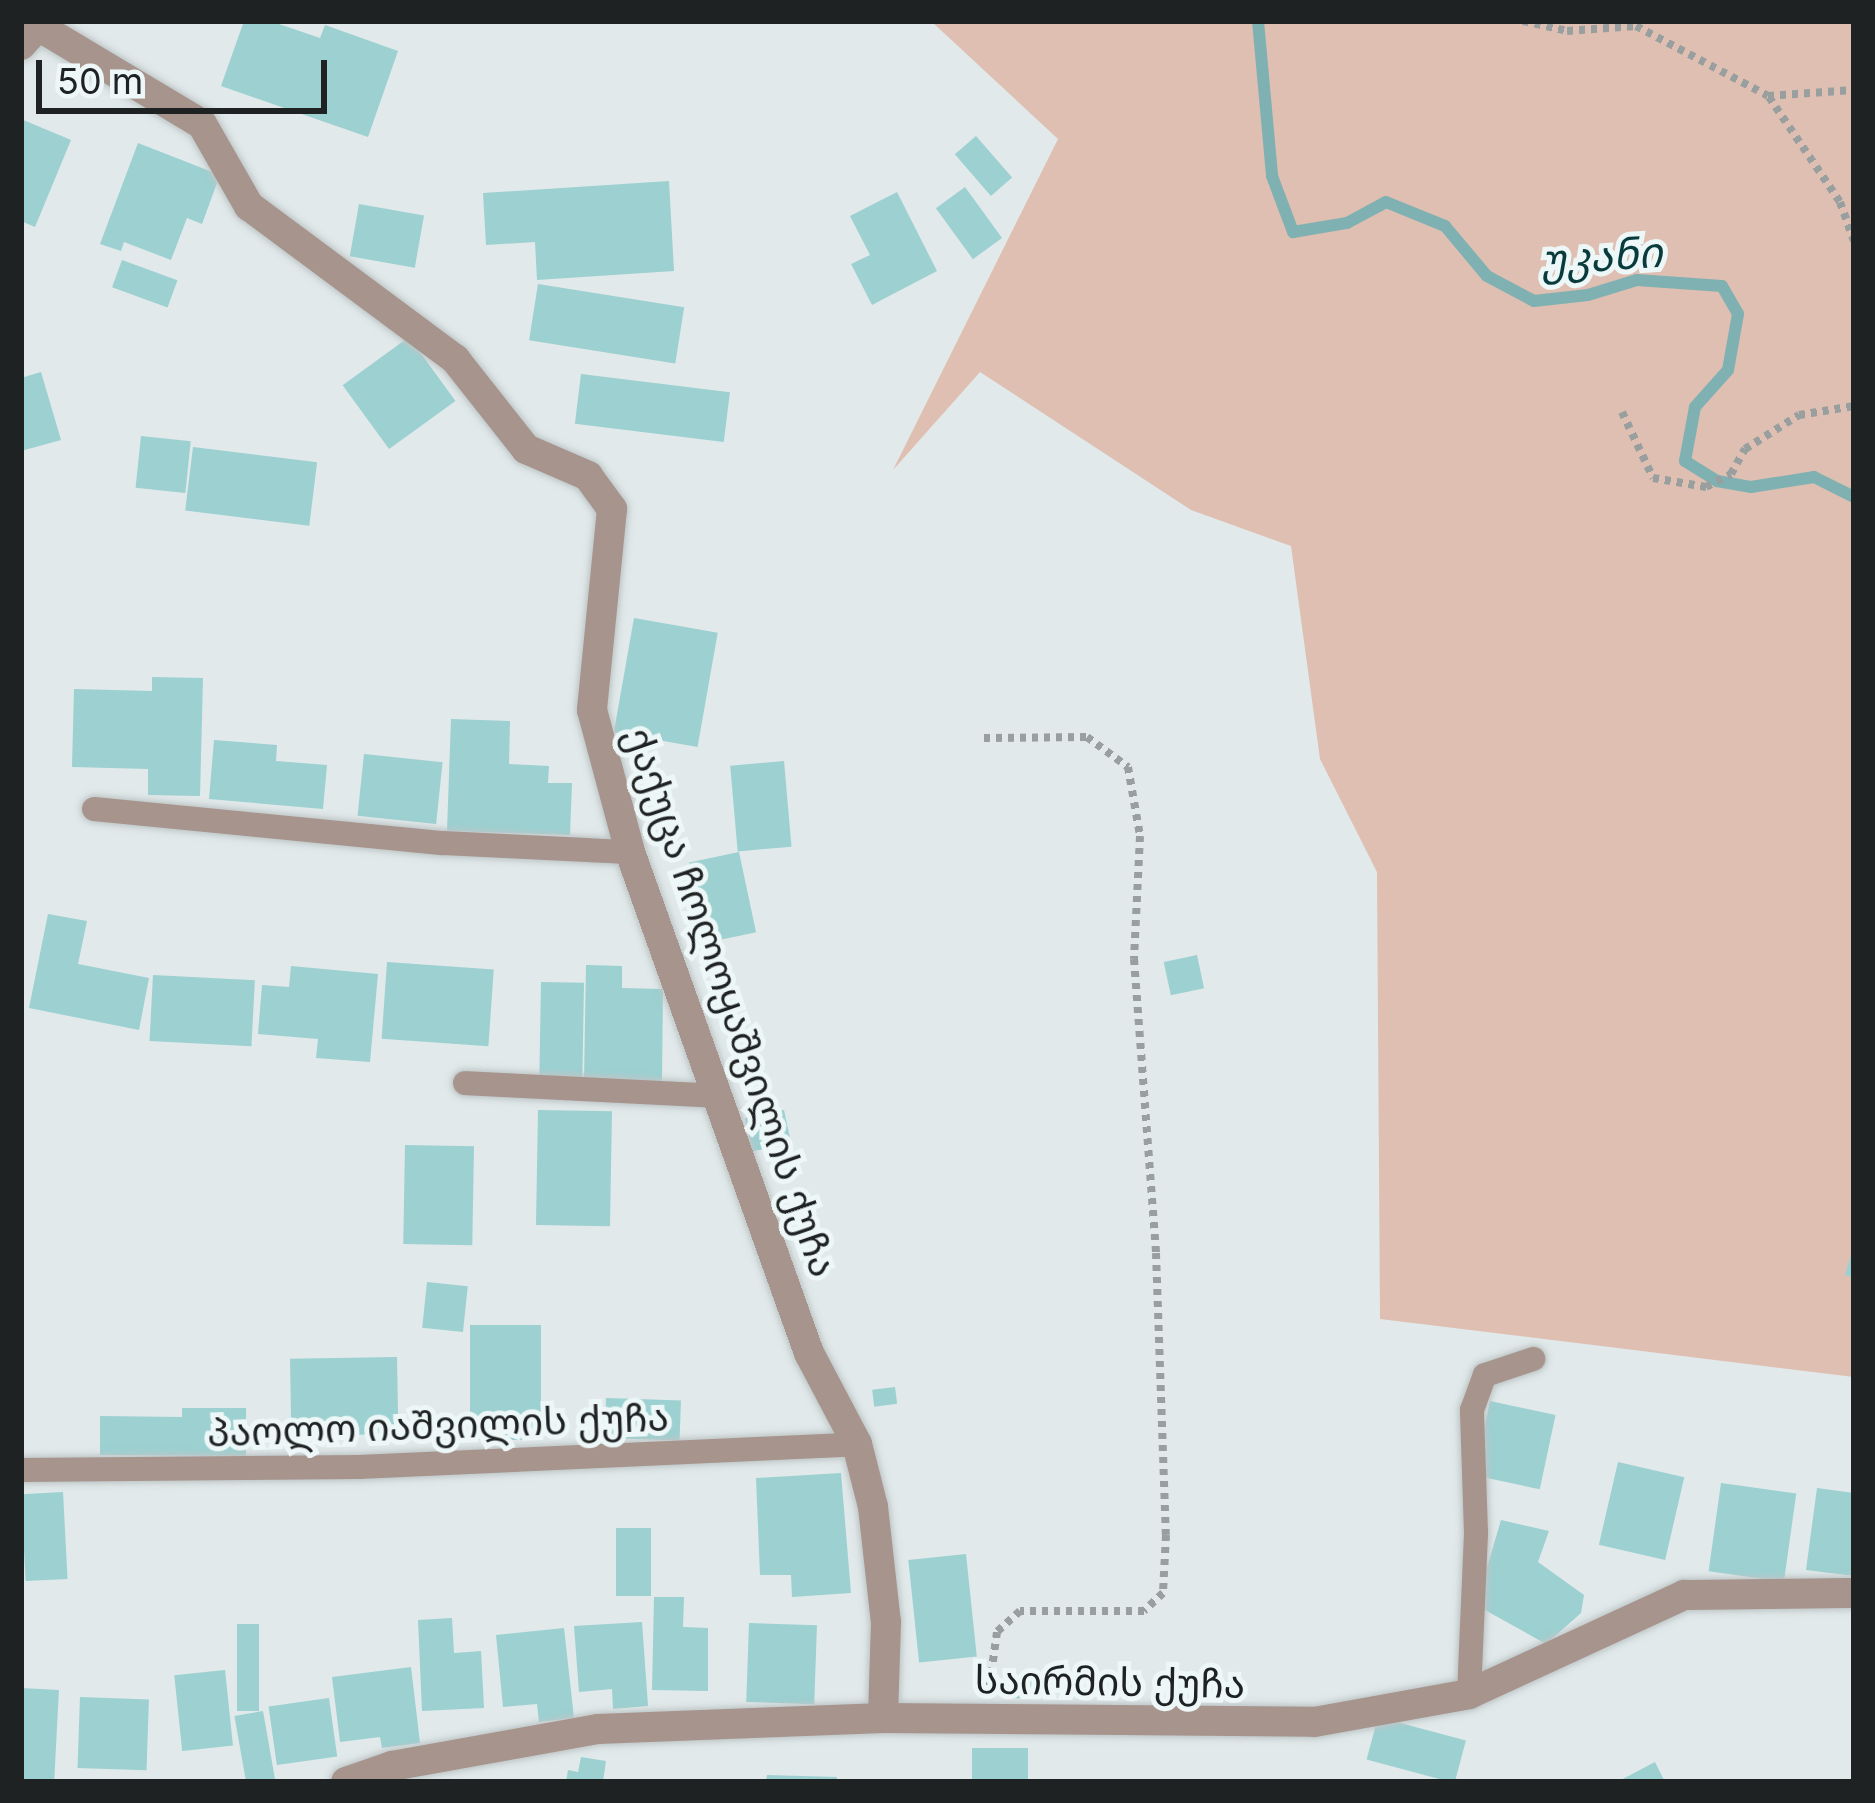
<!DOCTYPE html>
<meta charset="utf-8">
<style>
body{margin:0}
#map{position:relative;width:1875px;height:1803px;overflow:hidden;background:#e1e9ea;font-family:Inter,"Noto Sans Georgian",sans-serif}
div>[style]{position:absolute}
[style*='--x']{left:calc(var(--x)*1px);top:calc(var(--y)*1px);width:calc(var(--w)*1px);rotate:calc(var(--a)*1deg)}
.green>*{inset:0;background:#debfb2}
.stream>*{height:12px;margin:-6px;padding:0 6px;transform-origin:6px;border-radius:6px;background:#7fb1b2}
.building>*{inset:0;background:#9cd0d1;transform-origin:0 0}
.path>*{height:8px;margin-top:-4px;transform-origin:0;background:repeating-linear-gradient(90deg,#999f9f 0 6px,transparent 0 12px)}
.roads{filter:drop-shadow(0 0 3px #bec5c6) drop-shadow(0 0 3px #bec5c6)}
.service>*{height:24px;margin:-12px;padding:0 12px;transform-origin:12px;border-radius:12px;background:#a6948d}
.minor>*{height:30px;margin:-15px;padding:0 15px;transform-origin:15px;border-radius:15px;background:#a6948d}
span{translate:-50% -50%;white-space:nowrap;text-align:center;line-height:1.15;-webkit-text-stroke:10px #eef7f7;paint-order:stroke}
.street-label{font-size:39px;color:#1f2222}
.water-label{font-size:42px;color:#093b3c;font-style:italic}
.frame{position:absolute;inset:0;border:24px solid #1f2222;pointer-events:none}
.scale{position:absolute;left:36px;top:60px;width:291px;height:54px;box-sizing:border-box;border:6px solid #1f2222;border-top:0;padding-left:15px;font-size:36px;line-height:42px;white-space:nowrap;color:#1f2222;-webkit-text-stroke:9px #eef7f7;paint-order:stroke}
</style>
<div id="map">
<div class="green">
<div style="clip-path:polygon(931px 21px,1854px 21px,1854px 1377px,1380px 1319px,1377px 872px,1320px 759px,1291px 546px,1191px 510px,980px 372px,893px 470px,1058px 139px)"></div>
</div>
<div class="stream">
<div style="--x:1258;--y:21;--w:156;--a:84.8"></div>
<div style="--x:1272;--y:176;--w:60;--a:69.4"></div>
<div style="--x:1293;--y:232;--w:55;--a:-9.5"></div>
<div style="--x:1347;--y:223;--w:44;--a:-28.3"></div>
<div style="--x:1386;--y:202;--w:64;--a:22.1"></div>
<div style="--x:1445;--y:226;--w:65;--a:50"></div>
<div style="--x:1487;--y:276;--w:53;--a:28"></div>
<div style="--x:1534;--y:301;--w:54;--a:-6.3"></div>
<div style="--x:1588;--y:295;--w:51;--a:-17"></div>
<div style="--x:1637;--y:280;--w:85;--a:4"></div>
<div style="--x:1722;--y:286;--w:32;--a:60"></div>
<div style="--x:1738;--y:314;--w:57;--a:100.1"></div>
<div style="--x:1728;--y:370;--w:50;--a:131.7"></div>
<div style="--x:1695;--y:407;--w:55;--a:100.5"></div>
<div style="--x:1685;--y:461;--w:38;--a:32"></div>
<div style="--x:1717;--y:481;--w:35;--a:10"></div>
<div style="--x:1751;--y:487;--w:64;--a:-9"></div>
<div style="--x:1814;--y:477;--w:45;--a:26.6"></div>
</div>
<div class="building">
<div style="clip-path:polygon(244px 21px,270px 21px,320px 38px,325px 25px,398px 51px,368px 137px,221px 86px)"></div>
<div style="clip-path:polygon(21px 119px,71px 140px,35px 227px,21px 221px)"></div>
<div style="left:976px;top:136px;width:55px;height:28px;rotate:49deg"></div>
<div style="clip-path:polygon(138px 143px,220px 175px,202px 224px,187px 218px,171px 260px,124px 242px,121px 251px,100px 244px)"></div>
<div style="clip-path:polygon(669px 181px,674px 271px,537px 280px,535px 242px,486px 245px,483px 193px)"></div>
<div style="left:965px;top:187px;width:63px;height:36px;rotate:54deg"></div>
<div style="clip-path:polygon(897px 192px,937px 271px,872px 305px,851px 264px,870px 255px,850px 216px)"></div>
<div style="left:359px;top:204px;width:66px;height:53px;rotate:10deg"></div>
<div style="left:122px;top:260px;width:59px;height:29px;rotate:20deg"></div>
<div style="left:538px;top:284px;width:148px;height:57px;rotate:9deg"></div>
<div style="left:409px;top:337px;width:79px;height:82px;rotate:54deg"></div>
<div style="clip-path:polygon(41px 372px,61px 440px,21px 451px,21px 378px)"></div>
<div style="left:581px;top:374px;width:150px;height:50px;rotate:7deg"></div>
<div style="left:141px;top:436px;width:50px;height:52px;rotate:6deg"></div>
<div style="left:193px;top:447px;width:125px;height:64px;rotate:7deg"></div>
<div style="left:634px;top:618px;width:85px;height:116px;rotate:10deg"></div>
<div style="clip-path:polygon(152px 677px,203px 678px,200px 796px,148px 795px,148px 769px,72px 767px,74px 689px,152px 691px)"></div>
<div style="clip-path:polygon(451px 719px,510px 721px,509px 764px,549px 766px,548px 783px,572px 783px,570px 835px,447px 831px)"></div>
<div style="clip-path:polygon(214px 740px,277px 745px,276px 761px,327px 765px,323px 809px,209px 799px)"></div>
<div style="left:364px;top:754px;width:79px;height:62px;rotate:6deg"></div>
<div style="left:784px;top:761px;width:86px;height:54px;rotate:85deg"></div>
<div style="left:739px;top:852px;width:82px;height:51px;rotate:78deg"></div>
<div style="clip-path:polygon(48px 914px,87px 921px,78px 964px,149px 978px,139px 1030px,29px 1008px)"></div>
<div style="left:1197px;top:955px;width:34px;height:34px;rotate:78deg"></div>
<div style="left:387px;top:962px;width:107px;height:77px;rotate:4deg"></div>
<div style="clip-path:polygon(586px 965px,622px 966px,622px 988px,663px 989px,662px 1082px,584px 1080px)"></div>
<div style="clip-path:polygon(291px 966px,378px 974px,370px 1062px,316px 1058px,318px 1039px,258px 1034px,262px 985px,289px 987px)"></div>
<div style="left:153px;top:975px;width:102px;height:66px;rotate:3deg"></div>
<div style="left:541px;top:982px;width:43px;height:100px;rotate:1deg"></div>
<div style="left:538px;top:1110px;width:74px;height:115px;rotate:1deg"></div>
<div style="left:784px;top:1110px;width:34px;height:40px;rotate:78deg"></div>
<div style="left:405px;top:1145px;width:69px;height:99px;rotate:1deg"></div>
<div style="clip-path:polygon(1853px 1248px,1854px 1248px,1854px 1278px,1845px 1275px)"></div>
<div style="left:427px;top:1282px;width:41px;height:46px;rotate:6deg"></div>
<div style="left:470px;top:1325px;width:71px;height:115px"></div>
<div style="left:397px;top:1357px;width:77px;height:107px;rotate:89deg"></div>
<div style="left:895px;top:1387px;width:17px;height:23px;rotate:83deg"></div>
<div style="left:606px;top:1398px;width:75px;height:40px;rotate:2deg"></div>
<div style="left:1490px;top:1401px;width:67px;height:76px;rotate:12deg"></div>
<div style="clip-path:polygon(182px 1408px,246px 1408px,246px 1456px,100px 1455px,100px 1416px,182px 1417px)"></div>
<div style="left:1618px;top:1462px;width:68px;height:85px;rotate:13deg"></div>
<div style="clip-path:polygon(841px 1473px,851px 1593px,792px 1597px,791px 1575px,760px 1575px,756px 1478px)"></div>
<div style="left:1721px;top:1483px;width:76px;height:89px;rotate:8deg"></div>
<div style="clip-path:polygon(1817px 1488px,1854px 1493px,1854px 1576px,1806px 1570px)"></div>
<div style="left:63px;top:1492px;width:87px;height:42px;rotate:87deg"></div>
<div style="clip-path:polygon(1501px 1520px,1549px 1531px,1538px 1562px,1584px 1595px,1581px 1613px,1546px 1644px,1476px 1605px)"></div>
<div style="left:616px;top:1528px;width:35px;height:68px"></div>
<div style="left:966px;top:1554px;width:103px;height:58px;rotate:84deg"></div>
<div style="clip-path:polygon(654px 1597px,684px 1597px,683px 1627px,708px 1628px,708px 1691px,652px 1690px)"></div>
<div style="clip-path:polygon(452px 1618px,454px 1653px,481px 1651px,484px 1708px,422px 1711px,418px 1620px)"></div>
<div style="clip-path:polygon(642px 1622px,648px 1706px,613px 1709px,612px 1689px,579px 1692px,574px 1626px)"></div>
<div style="left:749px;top:1623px;width:68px;height:79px;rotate:2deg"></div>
<div style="left:237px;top:1624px;width:22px;height:87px"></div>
<div style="clip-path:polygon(564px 1628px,574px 1718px,539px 1722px,537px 1704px,503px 1707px,496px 1635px)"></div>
<div style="clip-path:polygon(411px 1667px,420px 1743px,382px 1748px,380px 1737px,340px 1742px,332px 1677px)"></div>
<div style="left:225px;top:1670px;width:76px;height:51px;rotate:84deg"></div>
<div style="left:1008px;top:1677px;width:33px;height:21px;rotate:2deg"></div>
<div style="left:21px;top:1688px;width:38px;height:94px;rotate:3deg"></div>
<div style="left:80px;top:1697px;width:69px;height:71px;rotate:2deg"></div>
<div style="left:329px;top:1698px;width:59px;height:61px;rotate:82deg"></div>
<div style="left:263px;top:1711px;width:71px;height:29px;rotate:80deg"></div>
<div style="left:1378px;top:1717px;width:91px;height:44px;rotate:15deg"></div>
<div style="left:972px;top:1748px;width:56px;height:34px"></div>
<div style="clip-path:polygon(581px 1757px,606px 1761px,603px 1782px,566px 1782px,568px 1770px,578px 1772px)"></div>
<div style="clip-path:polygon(1655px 1762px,1665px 1782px,1617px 1782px)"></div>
<div style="clip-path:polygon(767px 1775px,837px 1777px,836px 1782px,766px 1782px)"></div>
</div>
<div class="path">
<div style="--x:1523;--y:21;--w:45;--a:12.8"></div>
<div style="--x:1567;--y:31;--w:69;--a:-4.1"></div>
<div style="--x:1636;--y:26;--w:149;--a:27.9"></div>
<div style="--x:1768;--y:96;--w:86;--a:-4"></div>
<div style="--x:1769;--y:97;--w:127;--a:55.9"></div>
<div style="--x:1840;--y:202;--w:41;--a:70.3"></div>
<div style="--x:1622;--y:412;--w:73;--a:64.8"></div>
<div style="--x:1653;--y:478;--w:54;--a:9.6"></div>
<div style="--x:1706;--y:487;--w:28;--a:-27"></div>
<div style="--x:1731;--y:474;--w:29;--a:-61"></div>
<div style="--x:1745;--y:449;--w:64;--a:-32.2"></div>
<div style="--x:1799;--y:415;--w:56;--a:-9.3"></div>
<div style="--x:984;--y:738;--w:103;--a:-0.6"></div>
<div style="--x:1087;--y:737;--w:51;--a:36.2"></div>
<div style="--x:1128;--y:767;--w:70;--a:80.1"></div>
<div style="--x:1140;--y:836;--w:123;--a:92.8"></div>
<div style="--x:1134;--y:959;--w:295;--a:85.7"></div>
<div style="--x:1156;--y:1253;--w:282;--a:88"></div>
<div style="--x:1166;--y:1535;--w:58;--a:93"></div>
<div style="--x:1163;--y:1593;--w:26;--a:137"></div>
<div style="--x:1144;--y:1611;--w:124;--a:180"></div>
<div style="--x:1020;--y:1611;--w:31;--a:138"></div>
<div style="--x:997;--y:1632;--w:58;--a:98"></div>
</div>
<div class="roads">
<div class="service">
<div style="--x:94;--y:809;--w:351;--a:5.6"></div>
<div style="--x:443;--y:843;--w:187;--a:2.8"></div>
<div style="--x:465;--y:1083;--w:253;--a:2.9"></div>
<div style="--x:21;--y:1470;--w:338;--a:-0.5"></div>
<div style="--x:359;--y:1467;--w:499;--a:-2.6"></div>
<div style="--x:1469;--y:1694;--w:161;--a:-87.5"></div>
<div style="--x:1476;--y:1533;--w:123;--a:-91.9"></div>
<div style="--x:1472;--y:1410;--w:37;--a:-70"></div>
<div style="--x:1485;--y:1375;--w:51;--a:-18.4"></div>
</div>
<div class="minor">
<div style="--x:21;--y:45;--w:25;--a:-48"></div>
<div style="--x:38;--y:26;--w:191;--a:30.9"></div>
<div style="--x:202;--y:124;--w:95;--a:60.2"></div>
<div style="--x:249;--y:206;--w:257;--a:36.6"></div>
<div style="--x:455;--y:359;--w:115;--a:51.7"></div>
<div style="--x:526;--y:449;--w:68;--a:23.5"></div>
<div style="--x:588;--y:476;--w:41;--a:54"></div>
<div style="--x:612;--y:509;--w:202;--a:95.7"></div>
<div style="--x:592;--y:710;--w:147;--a:75"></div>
<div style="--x:630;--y:852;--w:532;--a:70.34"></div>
<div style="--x:809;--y:1353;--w:103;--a:62.2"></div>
<div style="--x:857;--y:1444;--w:65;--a:75.7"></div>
<div style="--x:873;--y:1507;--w:116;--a:83.6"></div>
<div style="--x:886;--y:1622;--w:96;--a:91.8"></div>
<div style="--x:346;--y:1782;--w:49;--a:-19.2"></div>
<div style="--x:392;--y:1766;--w:209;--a:-10.2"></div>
<div style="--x:598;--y:1729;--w:285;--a:-2.2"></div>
<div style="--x:883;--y:1718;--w:431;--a:0.5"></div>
<div style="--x:1314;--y:1722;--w:158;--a:-10.2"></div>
<div style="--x:1469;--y:1694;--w:237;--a:-24.7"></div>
<div style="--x:1684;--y:1595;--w:170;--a:-0.7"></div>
</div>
</div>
<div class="street-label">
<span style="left:731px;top:1002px;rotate:71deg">ქაქუცა ჩოლოყაშვილის ქუჩა</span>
<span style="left:438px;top:1425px;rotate:-2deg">პაოლო იაშვილის ქუჩა</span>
<span style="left:1110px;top:1682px;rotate:1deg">საირმის ქუჩა</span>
</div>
<div class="water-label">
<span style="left:1601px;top:256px;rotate:-4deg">უკანი</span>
</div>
<div class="frame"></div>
<div class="scale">50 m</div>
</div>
